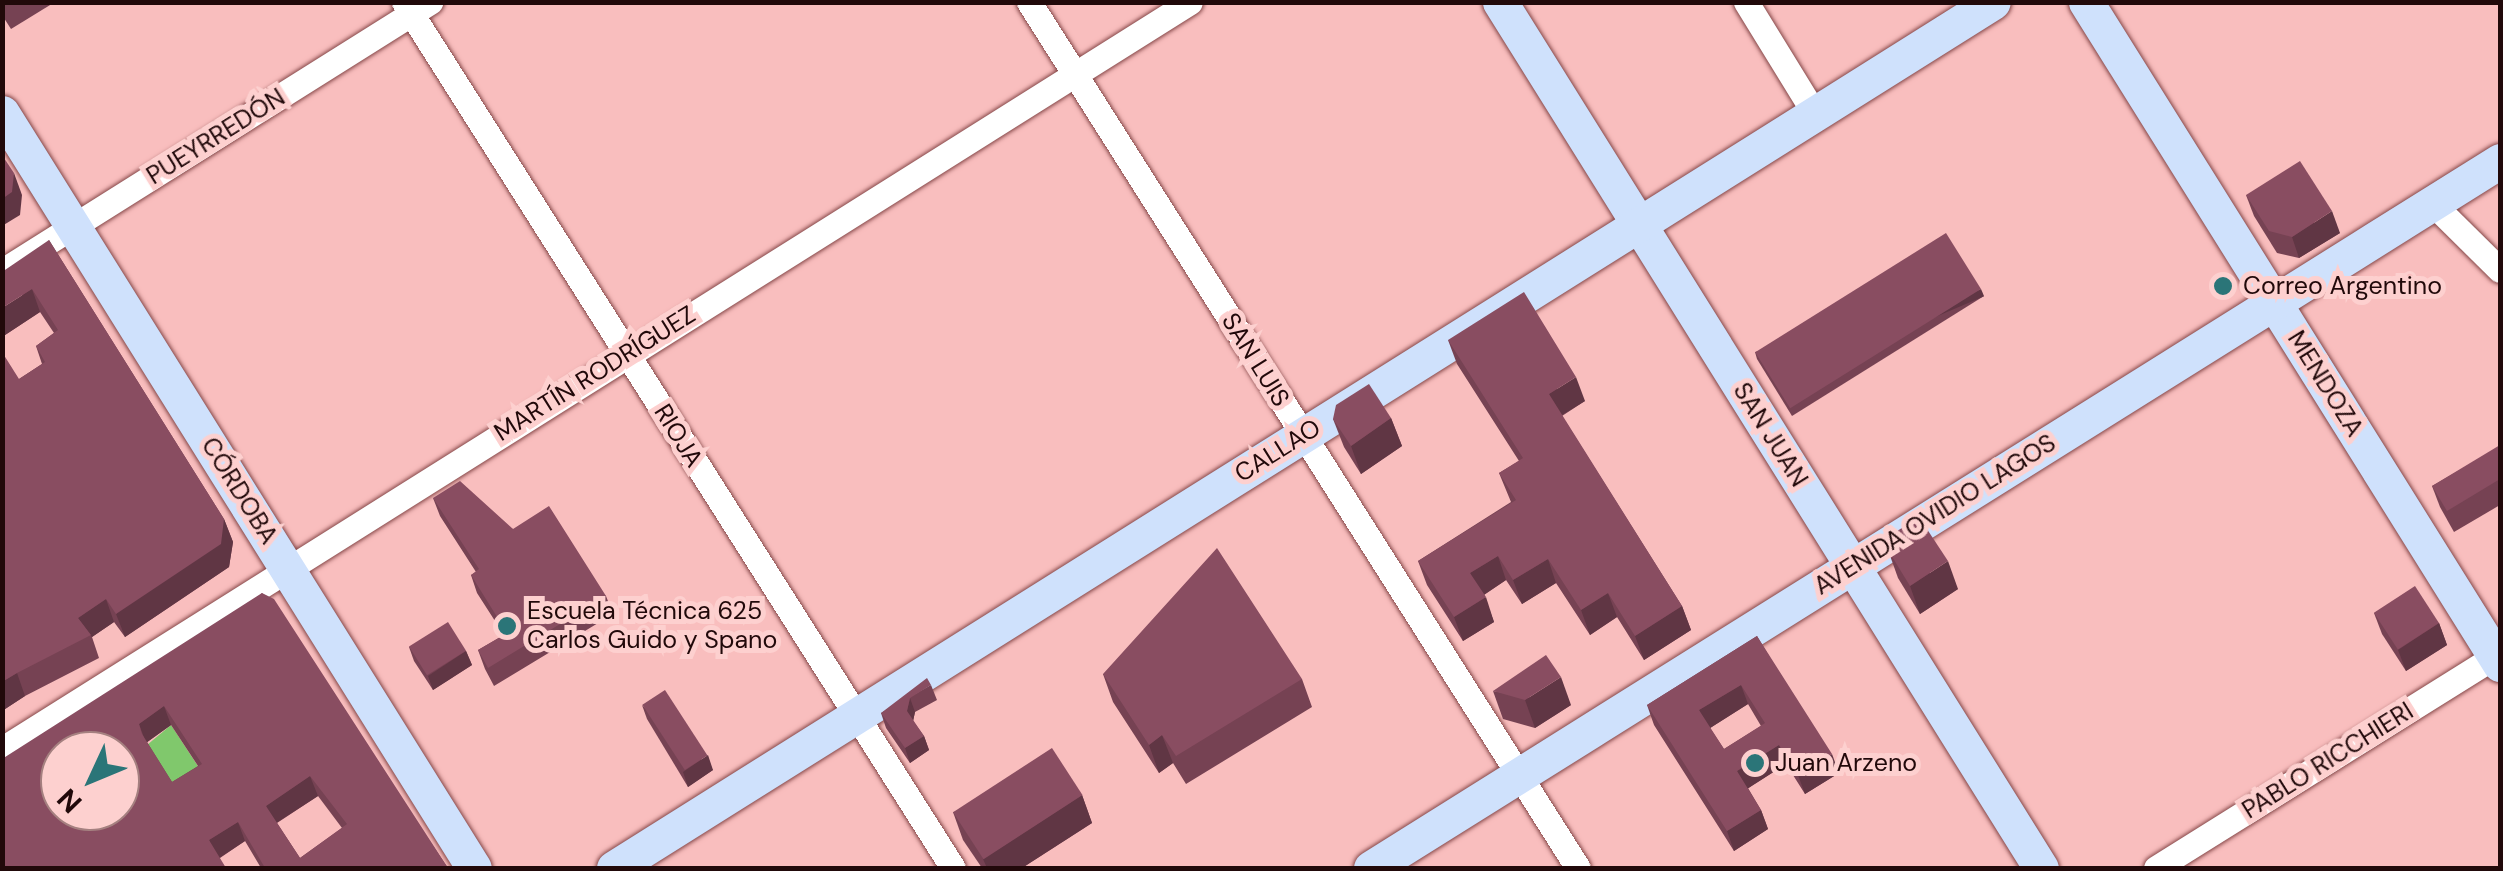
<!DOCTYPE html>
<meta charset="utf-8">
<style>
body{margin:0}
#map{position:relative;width:2503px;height:871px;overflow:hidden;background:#f9bebe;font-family:"DM Sans",sans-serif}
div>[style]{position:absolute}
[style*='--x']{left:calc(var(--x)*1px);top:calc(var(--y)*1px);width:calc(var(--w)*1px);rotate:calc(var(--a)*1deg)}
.green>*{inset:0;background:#80c86c}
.roads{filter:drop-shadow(0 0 2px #854748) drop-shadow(0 0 2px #854748)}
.street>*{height:25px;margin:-12.5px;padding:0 12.5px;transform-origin:12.5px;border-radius:12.5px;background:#fff}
.secondary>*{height:35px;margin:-17.5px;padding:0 17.5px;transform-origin:17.5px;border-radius:17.5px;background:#cfe1fc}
.wall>*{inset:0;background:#764253}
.shaded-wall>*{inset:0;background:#603644;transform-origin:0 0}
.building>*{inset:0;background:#894d61;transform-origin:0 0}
.dots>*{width:28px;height:28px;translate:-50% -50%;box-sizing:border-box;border:5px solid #fdd0cf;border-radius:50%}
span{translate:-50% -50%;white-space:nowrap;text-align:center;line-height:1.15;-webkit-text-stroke:10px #fdd0cf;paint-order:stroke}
.street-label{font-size:25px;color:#21090a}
.poi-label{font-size:25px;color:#21090a}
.left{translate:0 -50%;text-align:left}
.frame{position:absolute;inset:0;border:5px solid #21090a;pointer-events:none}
.north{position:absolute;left:40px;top:731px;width:100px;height:100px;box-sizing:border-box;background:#fdd0cf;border:2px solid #a58080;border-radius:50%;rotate:226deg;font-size:28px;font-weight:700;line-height:40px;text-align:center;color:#21090a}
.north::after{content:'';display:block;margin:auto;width:35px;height:45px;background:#2b7578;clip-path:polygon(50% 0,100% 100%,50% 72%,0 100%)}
</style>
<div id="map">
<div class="green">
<div style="clip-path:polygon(171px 725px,209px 783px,179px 801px,147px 745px)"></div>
</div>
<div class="roads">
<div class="street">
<div style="--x:404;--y:2;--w:1025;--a:57.63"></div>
<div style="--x:1029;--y:2;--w:1025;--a:57.63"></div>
<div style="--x:1746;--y:2;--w:132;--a:58.4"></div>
<div style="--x:2433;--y:204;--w:94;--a:44.6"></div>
<div style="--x:2;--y:271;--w:506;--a:-32.15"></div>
<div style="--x:2;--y:749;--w:1403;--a:-32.16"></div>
<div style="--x:2156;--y:868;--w:406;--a:-32"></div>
</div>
<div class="secondary">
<div style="--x:1500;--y:2;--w:1021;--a:58.01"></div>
<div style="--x:2086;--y:2;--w:781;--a:57.98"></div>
<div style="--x:2;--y:113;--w:890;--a:57.99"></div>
<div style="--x:614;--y:868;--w:1628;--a:-32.13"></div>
<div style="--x:1371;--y:868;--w:1332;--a:-32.06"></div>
</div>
</div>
<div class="wall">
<div style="clip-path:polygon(2px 2px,55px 2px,11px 29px,2px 15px)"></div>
<div style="clip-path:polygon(2246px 195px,2340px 233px,2299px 258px,2277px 253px,2254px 216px)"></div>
<div style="clip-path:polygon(49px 240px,224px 519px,233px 542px,229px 567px,125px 637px,114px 622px,92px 637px,99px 658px,25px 696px,2px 711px,19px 379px,42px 364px,36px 346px,54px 333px,40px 312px,2px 337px)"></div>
<div style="clip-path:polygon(1984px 296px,1792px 416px,1757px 359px,1755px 352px)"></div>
<div style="clip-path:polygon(1448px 340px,1585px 401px,1562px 416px,1682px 606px,1691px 630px,1644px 660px,1617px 617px,1590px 635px,1556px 583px,1522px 604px,1506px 580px,1484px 595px,1494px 622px,1463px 641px,1427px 585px,1418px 561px,1511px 502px,1499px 473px,1519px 461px,1457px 364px)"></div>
<div style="clip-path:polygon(1391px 418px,1402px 446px,1361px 474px,1344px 447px,1333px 419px)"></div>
<div style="clip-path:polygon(2500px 447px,2500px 505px,2454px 532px,2440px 507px,2432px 486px)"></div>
<div style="clip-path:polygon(433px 498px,513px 529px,606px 596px,613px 614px,494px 686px,485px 669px,478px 650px,504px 635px,477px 593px,471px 575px,476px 572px,440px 516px)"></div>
<div style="clip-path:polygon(1888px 550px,1958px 589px,1920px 614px,1898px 578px)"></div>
<div style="clip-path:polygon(evenodd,262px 593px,448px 868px,261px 868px,245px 841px,220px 858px,2px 868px,262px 593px,171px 725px,198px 766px,172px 782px,147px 742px,171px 725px,262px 593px,318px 796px,342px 828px,300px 858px,277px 823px,318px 796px)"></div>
<div style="clip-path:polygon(2374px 613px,2439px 623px,2447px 645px,2406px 671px,2382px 634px)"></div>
<div style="clip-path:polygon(evenodd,1757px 636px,1839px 773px,1805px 794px,1786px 764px,1748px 788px,1761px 810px,1768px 829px,1734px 851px,1654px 725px,1647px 705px,1757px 636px,1748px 704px,1761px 726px,1724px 749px,1710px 728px,1748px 704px)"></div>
<div style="clip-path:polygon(409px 647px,466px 651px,472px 665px,433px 690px,414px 661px)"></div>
<div style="clip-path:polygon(1103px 674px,1302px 679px,1312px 707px,1186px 784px,1173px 763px,1159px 773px,1113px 702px)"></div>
<div style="clip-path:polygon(931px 685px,937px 700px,915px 712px,913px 721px,924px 736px,929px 750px,910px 763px,886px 728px,881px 713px)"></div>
<div style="clip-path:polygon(1493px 691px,1571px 705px,1535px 728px,1503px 719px)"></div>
<div style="clip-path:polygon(642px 705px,713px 770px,688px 787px,647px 719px)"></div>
<div style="clip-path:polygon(1082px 795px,1092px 823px,1022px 868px,982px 868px,963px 840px,953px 812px)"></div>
</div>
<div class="shaded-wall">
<div style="clip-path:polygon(14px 173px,22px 195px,20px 215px,2px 226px,2px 199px)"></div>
<div style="clip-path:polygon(2332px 211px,2340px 233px,2299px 258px,2292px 237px)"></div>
<div style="clip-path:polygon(32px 289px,40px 312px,2px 337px,2px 308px)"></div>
<div style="left:1981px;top:289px;width:8px;height:225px;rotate:67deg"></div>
<div style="clip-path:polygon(1576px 377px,1585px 401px,1557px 418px,1549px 394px)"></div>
<div style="clip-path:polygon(1391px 418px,1402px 446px,1361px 474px,1351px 446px)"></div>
<div style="clip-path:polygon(224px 519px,233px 542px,229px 567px,125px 637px,116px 614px)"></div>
<div style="clip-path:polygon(1498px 556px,1506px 580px,1479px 598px,1470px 573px)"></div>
<div style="clip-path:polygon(1548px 559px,1556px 583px,1522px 604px,1513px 580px)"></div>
<div style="clip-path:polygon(1948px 561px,1958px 589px,1920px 614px,1910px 586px)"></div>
<div style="clip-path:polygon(1608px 593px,1617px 617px,1590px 635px,1581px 610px)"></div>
<div style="clip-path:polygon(1486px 597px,1494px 622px,1463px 641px,1454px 617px)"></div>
<div style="clip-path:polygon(106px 599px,114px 622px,92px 637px,78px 618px)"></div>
<div style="clip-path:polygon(1682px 606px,1691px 630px,1644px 660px,1635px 636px)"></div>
<div style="clip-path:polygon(2439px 623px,2447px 645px,2406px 671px,2398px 650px)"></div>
<div style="clip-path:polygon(466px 651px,472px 665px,433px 690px,428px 676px)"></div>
<div style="clip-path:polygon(17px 673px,25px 696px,2px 711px,2px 682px)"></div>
<div style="clip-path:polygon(1561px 677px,1571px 705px,1535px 728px,1525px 700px)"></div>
<div style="clip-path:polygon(1741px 685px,1748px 704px,1707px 730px,1699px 710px)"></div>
<div style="clip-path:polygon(910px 698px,915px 712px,912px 726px,907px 711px)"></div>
<div style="clip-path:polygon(164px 706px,171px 725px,146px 743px,139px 724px)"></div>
<div style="clip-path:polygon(1162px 735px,1173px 763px,1159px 773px,1149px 745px)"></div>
<div style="clip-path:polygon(924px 736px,929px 750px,910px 763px,905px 748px)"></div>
<div style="clip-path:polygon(1779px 745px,1786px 764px,1744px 791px,1737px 771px)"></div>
<div style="clip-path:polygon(1832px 754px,1839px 773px,1805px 794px,1798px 775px)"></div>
<div style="clip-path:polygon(708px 755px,713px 770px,688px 787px,683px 772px)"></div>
<div style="clip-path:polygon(310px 776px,318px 796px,273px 825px,266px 806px)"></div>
<div style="clip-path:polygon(1082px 795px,1092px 823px,1022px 868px,987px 868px,983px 859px)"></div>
<div style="clip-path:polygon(1761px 810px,1768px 829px,1734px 851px,1727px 831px)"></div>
<div style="clip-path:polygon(238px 822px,245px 841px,216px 860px,209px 840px)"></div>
</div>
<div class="building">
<div style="clip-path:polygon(2px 155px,14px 173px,12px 192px,2px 199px)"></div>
<div style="clip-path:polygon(2300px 161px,2332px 211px,2292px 237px,2269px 231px,2246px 195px)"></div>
<div style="left:1946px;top:233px;width:66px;height:225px;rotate:58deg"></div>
<div style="clip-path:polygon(49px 240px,224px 519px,221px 544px,116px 614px,106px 599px,78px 618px,91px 635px,17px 673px,2px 682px,2px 352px,19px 379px,45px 362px,36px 346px,58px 330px,32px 289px,2px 308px,2px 272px)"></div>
<div style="clip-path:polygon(1524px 292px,1576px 377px,1549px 394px,1682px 606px,1635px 636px,1608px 593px,1581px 610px,1548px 559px,1513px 580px,1498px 556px,1470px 573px,1486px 597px,1454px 617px,1418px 561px,1516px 500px,1499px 473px,1523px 458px,1448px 340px)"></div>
<div style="clip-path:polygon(1369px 384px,1391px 418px,1351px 446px,1333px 419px,1336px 405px)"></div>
<div style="clip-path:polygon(2500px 445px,2500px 479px,2447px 511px,2432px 486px)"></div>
<div style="clip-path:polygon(460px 481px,513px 529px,549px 506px,606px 596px,488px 668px,478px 650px,507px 633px,471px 575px,479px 569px,433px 498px)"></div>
<div style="clip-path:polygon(1919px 517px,1948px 561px,1910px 586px,1888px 550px,1891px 535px)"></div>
<div style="clip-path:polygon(1217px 548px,1302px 679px,1176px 756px,1162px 735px,1149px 745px,1103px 674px)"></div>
<div style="left:2415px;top:586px;width:44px;height:49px;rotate:57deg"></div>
<div style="clip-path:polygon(evenodd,262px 593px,274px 599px,448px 868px,265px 868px,238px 822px,209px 840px,226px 868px,2px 868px,2px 759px,262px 593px,164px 706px,202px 764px,172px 782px,142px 734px,139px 724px,164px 706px,262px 593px,60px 751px,120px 751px,120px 811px,60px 811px,60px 751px,262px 593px,310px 776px,347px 824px,300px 858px,266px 806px,310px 776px)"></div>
<div style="left:448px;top:622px;width:34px;height:46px;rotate:58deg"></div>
<div style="clip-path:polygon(evenodd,1757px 636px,1832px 754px,1798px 775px,1779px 745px,1737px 771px,1761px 810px,1727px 831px,1647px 705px,1757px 636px,1741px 685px,1765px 723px,1724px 749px,1699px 710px,1741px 685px)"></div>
<div style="clip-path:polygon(1546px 655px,1561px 677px,1525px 700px,1493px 691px)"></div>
<div style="clip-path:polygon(927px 678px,931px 685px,910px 698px,907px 711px,924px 736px,905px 748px,881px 713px)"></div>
<div style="left:665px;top:690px;width:78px;height:27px;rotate:57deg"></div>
<div style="left:1052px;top:748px;width:56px;height:118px;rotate:57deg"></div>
</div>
<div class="dots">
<div style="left:2223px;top:286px;background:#2b7578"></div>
<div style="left:507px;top:626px;background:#2b7578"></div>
<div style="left:1755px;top:763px;background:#2b7578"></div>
</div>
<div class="street-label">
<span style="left:216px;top:137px;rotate:-32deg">PUEYRREDÓN</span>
<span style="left:1255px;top:360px;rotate:58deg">SAN LUIS</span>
<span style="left:595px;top:374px;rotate:-32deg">MARTÍN RODRÍGUEZ</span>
<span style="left:2325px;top:384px;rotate:58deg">MENDOZA</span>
<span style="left:1770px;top:435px;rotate:58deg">SAN JUAN</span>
<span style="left:678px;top:436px;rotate:58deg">RIOJA</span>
<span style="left:1278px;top:451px;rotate:-32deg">CALLAO</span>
<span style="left:239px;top:491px;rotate:58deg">CÓRDOBA</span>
<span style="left:1935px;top:515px;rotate:-32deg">AVENIDA OVIDIO LAGOS</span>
<span style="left:2328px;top:761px;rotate:-32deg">PABLO RICCHIERI</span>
</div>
<div class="poi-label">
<span class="left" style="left:2243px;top:286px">Correo Argentino</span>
<span class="left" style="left:527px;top:626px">Escuela Técnica 625<br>Carlos Guido y Spano</span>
<span class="left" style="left:1775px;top:763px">Juan Arzeno</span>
</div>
<div class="frame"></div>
<div class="north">N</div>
</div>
